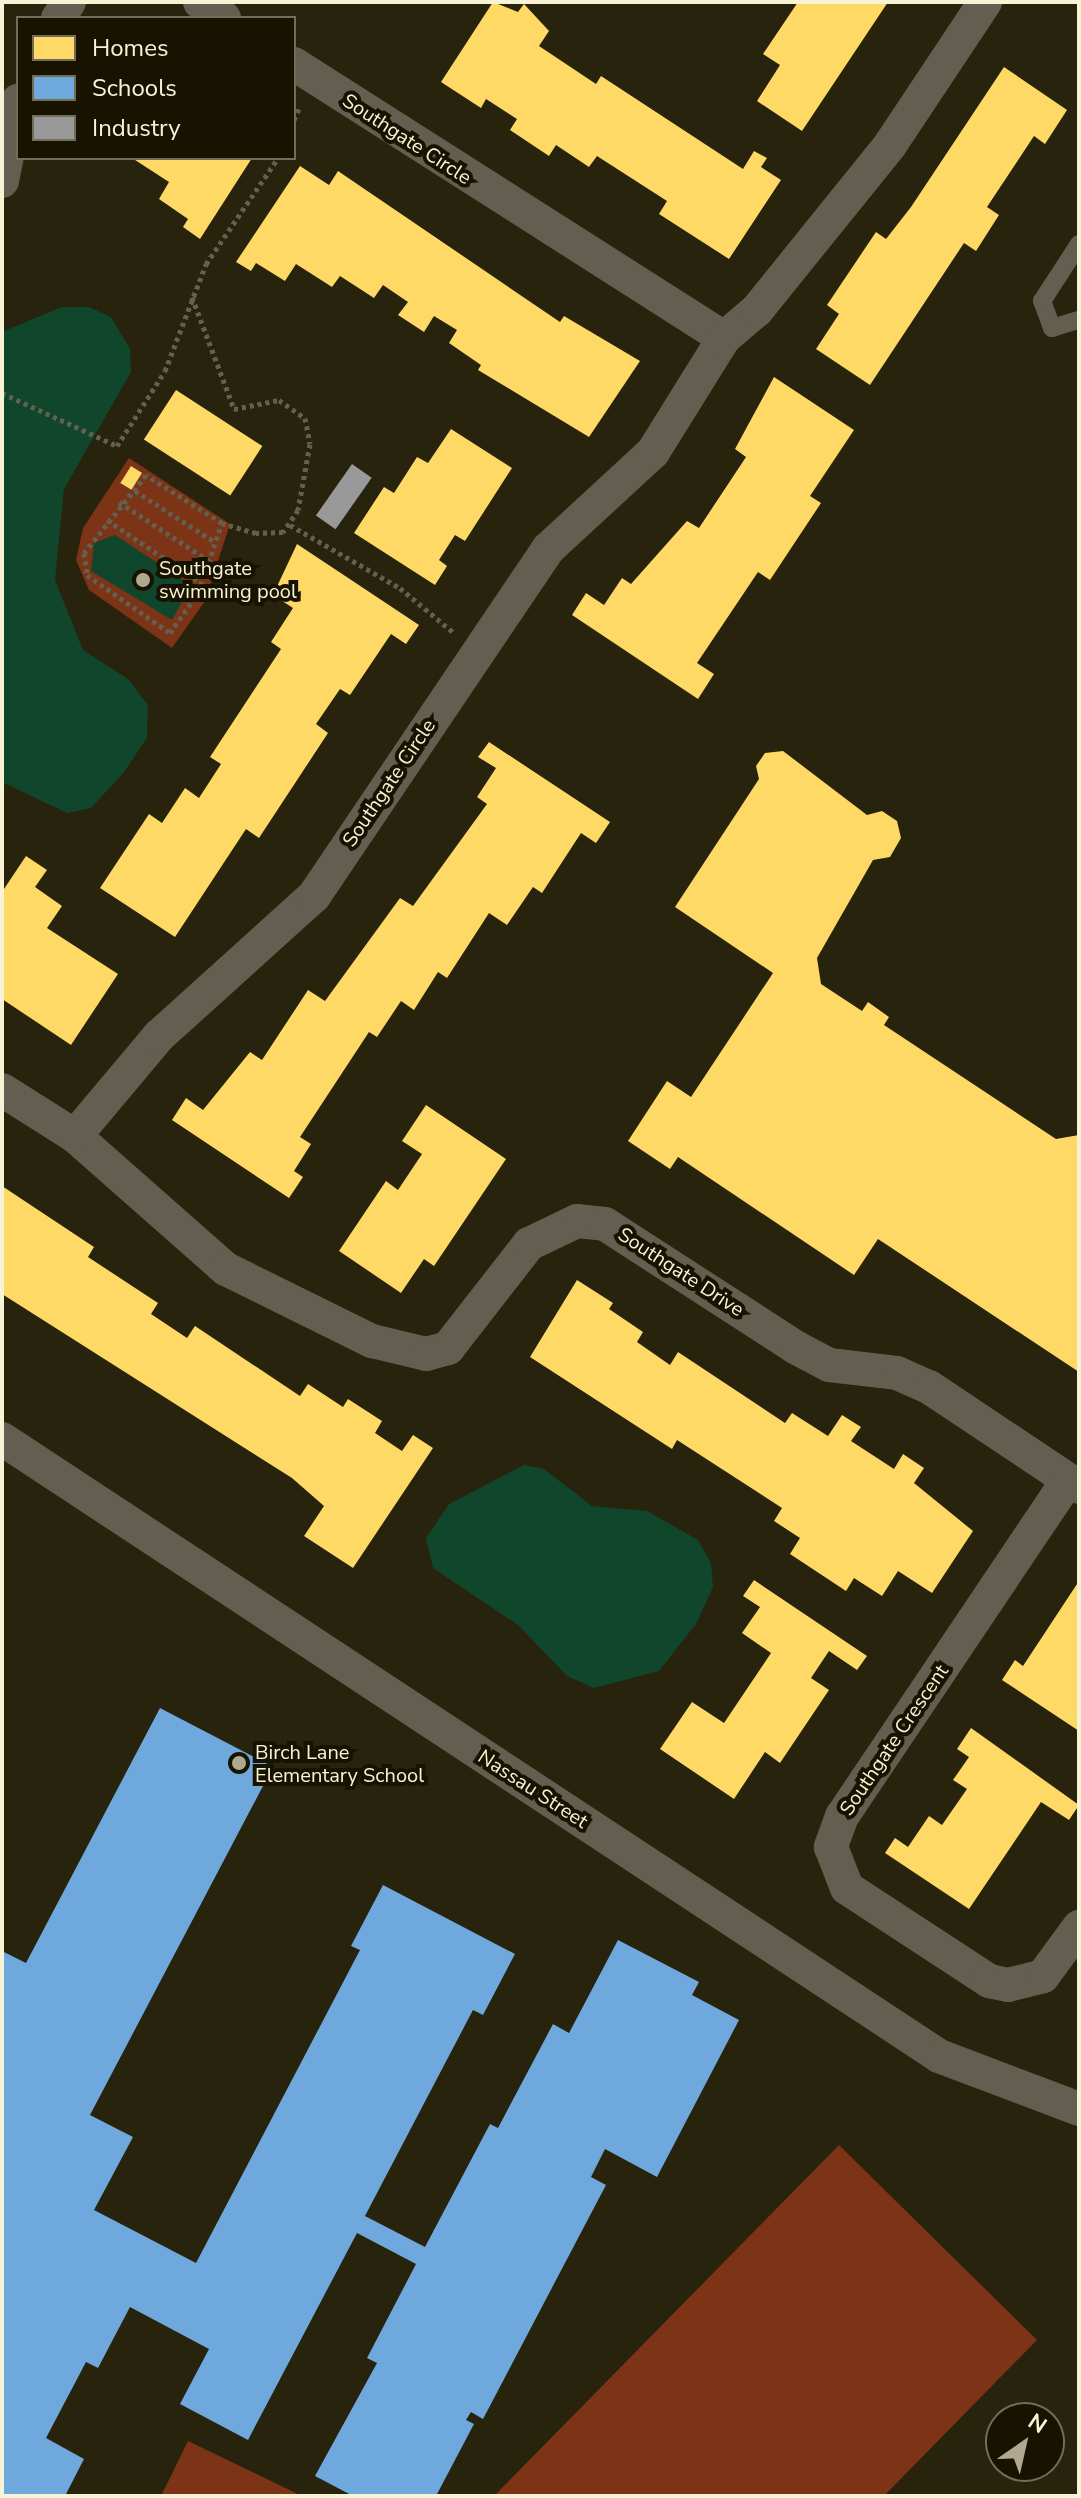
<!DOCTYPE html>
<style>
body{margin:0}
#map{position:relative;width:1081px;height:2498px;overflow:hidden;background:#27230c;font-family:"Nunito Sans",sans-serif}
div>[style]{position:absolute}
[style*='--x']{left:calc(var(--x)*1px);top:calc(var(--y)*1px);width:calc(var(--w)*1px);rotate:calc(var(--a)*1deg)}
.green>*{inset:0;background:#7c3316}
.water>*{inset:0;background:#10462c}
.homes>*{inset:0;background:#ffd966;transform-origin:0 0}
.schools>*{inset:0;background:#6fa8dc}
.industry>*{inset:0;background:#999;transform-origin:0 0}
.path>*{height:5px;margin-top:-2.5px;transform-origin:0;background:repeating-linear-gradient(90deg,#626051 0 4px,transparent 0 8px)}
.service>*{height:18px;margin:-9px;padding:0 9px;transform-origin:9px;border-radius:9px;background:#625f50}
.minor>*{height:34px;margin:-17px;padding:0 17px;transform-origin:17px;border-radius:17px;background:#625f50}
.dots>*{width:22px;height:22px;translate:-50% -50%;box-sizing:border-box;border:4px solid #181300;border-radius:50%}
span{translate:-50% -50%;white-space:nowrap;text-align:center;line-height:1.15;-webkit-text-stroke:8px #181300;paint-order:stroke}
.street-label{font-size:20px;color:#f8f3d5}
.poi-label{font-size:20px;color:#f8f3d5}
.left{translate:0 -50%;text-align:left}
.frame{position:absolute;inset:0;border:4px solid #f8f3d5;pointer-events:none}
.legend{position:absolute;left:16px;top:16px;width:280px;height:144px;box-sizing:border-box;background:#181300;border:2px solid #726d55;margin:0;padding:10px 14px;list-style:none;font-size:24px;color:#f8f3d5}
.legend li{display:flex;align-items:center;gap:16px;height:40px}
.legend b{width:40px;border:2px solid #726d55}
.north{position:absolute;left:985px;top:2402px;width:80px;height:80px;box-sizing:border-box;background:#181300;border:2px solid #726d55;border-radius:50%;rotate:34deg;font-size:22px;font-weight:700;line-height:32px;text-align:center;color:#f8f3d5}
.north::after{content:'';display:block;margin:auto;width:28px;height:36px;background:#afaa8f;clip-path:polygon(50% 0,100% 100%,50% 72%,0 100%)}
</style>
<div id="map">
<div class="green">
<div style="clip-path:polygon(129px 458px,230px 524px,205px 601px,172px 648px,89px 590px,76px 560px,83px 528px)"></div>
<div style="clip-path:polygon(839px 2145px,1037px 2340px,884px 2496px,494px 2496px)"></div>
<div style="clip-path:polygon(188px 2441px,302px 2496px,161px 2496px)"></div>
</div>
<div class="water">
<div style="clip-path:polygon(62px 307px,89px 307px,111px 317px,130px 349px,131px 372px,64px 489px,55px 580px,83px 650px,128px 679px,148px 705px,147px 738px,124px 772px,91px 808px,67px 813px,2px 782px,2px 332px)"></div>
<div style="clip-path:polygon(115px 535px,191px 585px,172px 620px,91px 571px,94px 543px)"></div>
<div style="clip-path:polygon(524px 1465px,544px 1469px,592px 1506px,647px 1511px,698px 1540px,711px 1563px,713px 1587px,696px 1624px,659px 1671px,594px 1688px,567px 1676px,518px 1625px,433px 1568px,426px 1538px,449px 1504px)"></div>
</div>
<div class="homes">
<div style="clip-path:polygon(493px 2px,518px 12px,524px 4px,549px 31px,539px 46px,596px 84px,601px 76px,743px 169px,754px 151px,767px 158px,761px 167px,781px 180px,729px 259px,659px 214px,667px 201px,597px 156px,589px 167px,556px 145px,549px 156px,510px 130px,517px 119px,486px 99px,481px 108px,441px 82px)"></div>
<div style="clip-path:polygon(798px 2px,888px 2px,802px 131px,757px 101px,780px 65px,763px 54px)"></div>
<div style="clip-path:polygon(1004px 67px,1067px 110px,1045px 144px,1034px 136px,987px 207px,999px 215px,976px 251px,964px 243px,870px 385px,816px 349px,839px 314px,827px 305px,876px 232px,886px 239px,911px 207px)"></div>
<div style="clip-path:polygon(132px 158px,252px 158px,200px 239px,183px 227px,188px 219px,159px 199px,169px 182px)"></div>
<div style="clip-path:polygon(300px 166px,329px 185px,338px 171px,560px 322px,564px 316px,640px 361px,589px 437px,478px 370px,481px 365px,449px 343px,457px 330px,434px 316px,424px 332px,398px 315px,408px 302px,383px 285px,374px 298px,340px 276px,332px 287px,296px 264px,285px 281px,256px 263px,251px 271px,236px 262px)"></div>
<div style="clip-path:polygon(774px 377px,854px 430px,810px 496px,821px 503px,770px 580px,758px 572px,697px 663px,714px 674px,698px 699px,572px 615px,586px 593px,604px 605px,622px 578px,631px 584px,687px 521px,699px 528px,746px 457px,735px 449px)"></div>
<div style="left:176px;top:390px;width:103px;height:59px;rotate:33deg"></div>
<div style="clip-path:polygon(451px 429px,512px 468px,465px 541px,455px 535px,439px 560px,447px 566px,435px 585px,354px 533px,384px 487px,394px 493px,417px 457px,428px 463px)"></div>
<div style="left:131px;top:466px;width:13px;height:20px;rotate:32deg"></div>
<div style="clip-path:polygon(297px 544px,419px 625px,406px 644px,391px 634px,350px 695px,340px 689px,316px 724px,328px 733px,259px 838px,246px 829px,175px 937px,100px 888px,149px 814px,162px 823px,185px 788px,199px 798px,221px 764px,210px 757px,281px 649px,271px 642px,293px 608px,273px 595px)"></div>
<div style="clip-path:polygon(489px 742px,610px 822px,596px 843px,581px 833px,542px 893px,533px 887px,507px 925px,489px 913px,447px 978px,438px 972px,414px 1010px,401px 1001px,377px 1037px,369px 1032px,300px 1137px,311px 1144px,294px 1171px,303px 1177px,289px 1198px,172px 1120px,186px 1098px,203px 1110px,250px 1052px,262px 1060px,308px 990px,325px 1001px,400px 898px,413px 906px,487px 804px,477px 797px,496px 768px,478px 757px)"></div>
<div style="clip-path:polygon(783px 751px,867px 815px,882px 811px,897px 821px,901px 838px,890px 857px,873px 860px,817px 958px,821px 984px,862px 1011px,868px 1002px,889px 1017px,884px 1025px,1056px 1139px,1079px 1135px,1079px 1372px,878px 1239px,854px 1275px,678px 1157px,670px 1169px,628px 1141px,667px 1081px,691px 1097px,773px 973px,675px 907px,759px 779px,756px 766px,765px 753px)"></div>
<div style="clip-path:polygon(26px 856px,47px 870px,35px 887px,62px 906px,47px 928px,118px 974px,71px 1045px,2px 999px,2px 892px)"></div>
<div style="clip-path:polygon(426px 1105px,506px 1159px,434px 1266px,424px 1259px,401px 1293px,339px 1251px,386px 1181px,398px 1190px,422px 1154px,402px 1141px)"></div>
<div style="clip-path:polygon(2px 1186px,94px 1247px,88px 1257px,158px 1303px,151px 1314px,187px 1338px,195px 1326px,300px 1396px,308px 1384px,343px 1407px,348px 1399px,382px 1421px,375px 1433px,402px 1451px,413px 1435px,433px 1448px,353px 1568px,304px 1536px,324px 1506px,292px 1478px,2px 1294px)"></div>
<div style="clip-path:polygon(577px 1280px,613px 1303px,609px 1309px,643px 1332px,637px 1342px,670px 1365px,678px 1352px,785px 1423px,792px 1413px,828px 1436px,842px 1415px,861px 1427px,851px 1441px,894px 1469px,903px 1454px,924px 1468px,914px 1483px,973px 1531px,932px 1593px,898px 1571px,882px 1596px,854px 1578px,846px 1591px,790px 1554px,800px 1538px,774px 1521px,782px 1508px,677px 1440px,672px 1449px,530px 1357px)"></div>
<div style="clip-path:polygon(754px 1580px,867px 1656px,857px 1670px,829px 1651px,811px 1678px,829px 1690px,780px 1763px,765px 1752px,734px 1799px,660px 1749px,692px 1702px,724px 1723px,771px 1653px,742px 1633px,760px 1607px,743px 1596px)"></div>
<div style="clip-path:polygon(1079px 1581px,1079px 1731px,1002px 1680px,1015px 1660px,1023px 1666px)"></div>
<div style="clip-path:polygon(971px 1728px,1079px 1805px,1069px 1820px,1041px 1802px,969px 1909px,885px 1853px,895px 1838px,908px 1847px,929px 1816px,942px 1825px,967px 1789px,953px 1780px,969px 1757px,957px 1749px)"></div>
</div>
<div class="schools">
<div style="clip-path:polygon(160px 1708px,273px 1767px,90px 2115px,133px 2137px,94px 2210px,196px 2263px,360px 1950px,351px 1946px,383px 1885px,515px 1954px,483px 2015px,473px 2010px,365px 2216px,425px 2247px,490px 2124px,498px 2128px,553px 2024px,569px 2033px,618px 1940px,699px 1982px,692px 1995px,739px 2020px,657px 2177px,605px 2149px,591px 2177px,606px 2185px,483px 2419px,471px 2412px,466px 2420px,474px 2424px,436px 2496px,353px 2496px,315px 2476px,377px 2363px,367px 2358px,416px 2264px,357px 2233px,248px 2440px,180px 2404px,209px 2349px,130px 2307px,98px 2368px,86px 2362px,46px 2438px,84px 2459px,65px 2496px,2px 2496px,2px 1951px,26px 1963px)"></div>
</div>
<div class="industry">
<div style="left:352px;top:464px;width:24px;height:63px;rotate:35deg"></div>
</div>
<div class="path">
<div style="--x:294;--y:120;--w:15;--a:-67"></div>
<div style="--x:192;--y:297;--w:120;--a:69.4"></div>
<div style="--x:234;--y:409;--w:46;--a:-11.3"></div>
<div style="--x:279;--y:400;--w:32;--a:35"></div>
<div style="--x:305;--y:418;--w:26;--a:79"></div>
<div style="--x:310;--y:444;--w:67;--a:100.3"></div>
<div style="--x:298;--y:510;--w:27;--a:124"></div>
<div style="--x:283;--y:532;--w:27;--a:178"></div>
<div style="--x:256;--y:533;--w:35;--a:-164"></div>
<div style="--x:222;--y:523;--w:90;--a:-147.7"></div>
<div style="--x:146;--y:475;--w:100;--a:128.5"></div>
<div style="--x:84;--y:553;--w:22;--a:82"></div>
<div style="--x:87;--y:575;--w:101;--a:34.9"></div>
<div style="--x:170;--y:633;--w:49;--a:-55"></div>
<div style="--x:198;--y:593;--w:74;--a:-71.1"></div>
<div style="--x:2;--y:393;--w:127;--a:24.7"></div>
<div style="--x:117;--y:446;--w:89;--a:-57.4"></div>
<div style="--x:165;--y:371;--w:115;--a:-69"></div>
<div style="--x:206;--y:264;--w:128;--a:-55.8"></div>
<div style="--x:135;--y:491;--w:95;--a:32.5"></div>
<div style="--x:119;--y:502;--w:108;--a:33.2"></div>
<div style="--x:107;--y:520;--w:113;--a:33.8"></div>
<div style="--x:290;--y:525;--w:127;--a:29.8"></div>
<div style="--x:400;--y:588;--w:69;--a:39.7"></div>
</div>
<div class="service">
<div style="--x:1052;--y:328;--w:29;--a:-110"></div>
<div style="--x:1042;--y:301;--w:68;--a:-57"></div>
<div style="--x:1052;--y:328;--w:28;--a:-17"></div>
</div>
<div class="minor">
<div style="--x:200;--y:2;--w:29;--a:34"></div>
<div style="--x:58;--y:18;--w:19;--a:-55"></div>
<div style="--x:294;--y:64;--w:510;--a:32.51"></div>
<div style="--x:2;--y:181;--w:82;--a:-78.7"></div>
<div style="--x:2;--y:1090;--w:86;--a:32.2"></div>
<div style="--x:75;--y:1136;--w:201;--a:41.4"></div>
<div style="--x:226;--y:1269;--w:163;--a:26.3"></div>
<div style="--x:372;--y:1341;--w:56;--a:13.5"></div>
<div style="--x:426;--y:1354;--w:23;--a:-15"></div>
<div style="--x:448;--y:1348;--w:132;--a:-52.1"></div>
<div style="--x:529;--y:1244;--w:53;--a:-25.6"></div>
<div style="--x:577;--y:1221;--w:28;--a:6"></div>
<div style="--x:605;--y:1224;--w:226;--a:32.9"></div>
<div style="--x:795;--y:1347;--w:38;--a:28"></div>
<div style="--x:829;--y:1365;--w:68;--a:6.7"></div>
<div style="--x:897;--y:1373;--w:35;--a:24"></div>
<div style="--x:929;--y:1387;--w:180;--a:33.7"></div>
<div style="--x:75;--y:1136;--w:131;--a:-50"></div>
<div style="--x:159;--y:1036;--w:209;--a:-42.1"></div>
<div style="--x:314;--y:896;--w:419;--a:-56"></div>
<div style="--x:548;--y:549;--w:143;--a:-42.7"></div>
<div style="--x:653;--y:452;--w:134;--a:-58.1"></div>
<div style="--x:724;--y:338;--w:43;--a:-40.3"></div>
<div style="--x:757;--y:310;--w:212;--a:-51.1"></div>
<div style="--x:890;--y:145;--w:172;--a:-56.4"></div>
<div style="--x:2;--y:1439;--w:1122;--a:33.36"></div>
<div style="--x:939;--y:2056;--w:150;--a:20.7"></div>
<div style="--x:1068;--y:1480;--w:405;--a:123.9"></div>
<div style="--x:842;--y:1816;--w:33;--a:110"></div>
<div style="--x:831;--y:1847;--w:44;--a:68.7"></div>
<div style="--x:847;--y:1888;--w:170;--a:33.2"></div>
<div style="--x:989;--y:1981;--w:19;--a:12"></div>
<div style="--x:1008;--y:1985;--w:36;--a:-14"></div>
<div style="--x:1043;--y:1976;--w:61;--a:-53.7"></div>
</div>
<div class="dots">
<div style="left:143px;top:580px;background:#afaa8f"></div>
<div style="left:239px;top:1763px;background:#afaa8f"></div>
</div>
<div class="street-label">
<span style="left:407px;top:139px;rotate:33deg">Southgate Circle</span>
<span style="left:389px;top:783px;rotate:-56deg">Southgate Circle</span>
<span style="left:681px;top:1272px;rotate:33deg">Southgate Drive</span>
<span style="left:894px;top:1740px;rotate:-56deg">Southgate Crescent</span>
<span style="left:533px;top:1789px;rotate:33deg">Nassau Street</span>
</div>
<div class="poi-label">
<span class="left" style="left:159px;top:580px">Southgate<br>swimming pool</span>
<span class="left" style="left:255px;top:1764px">Birch Lane<br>Elementary School</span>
</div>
<div class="frame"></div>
<ul class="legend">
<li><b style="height:22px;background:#ffd966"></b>Homes</li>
<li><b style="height:22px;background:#6fa8dc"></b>Schools</li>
<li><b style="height:22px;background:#999"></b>Industry</li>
</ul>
<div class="north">N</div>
</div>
